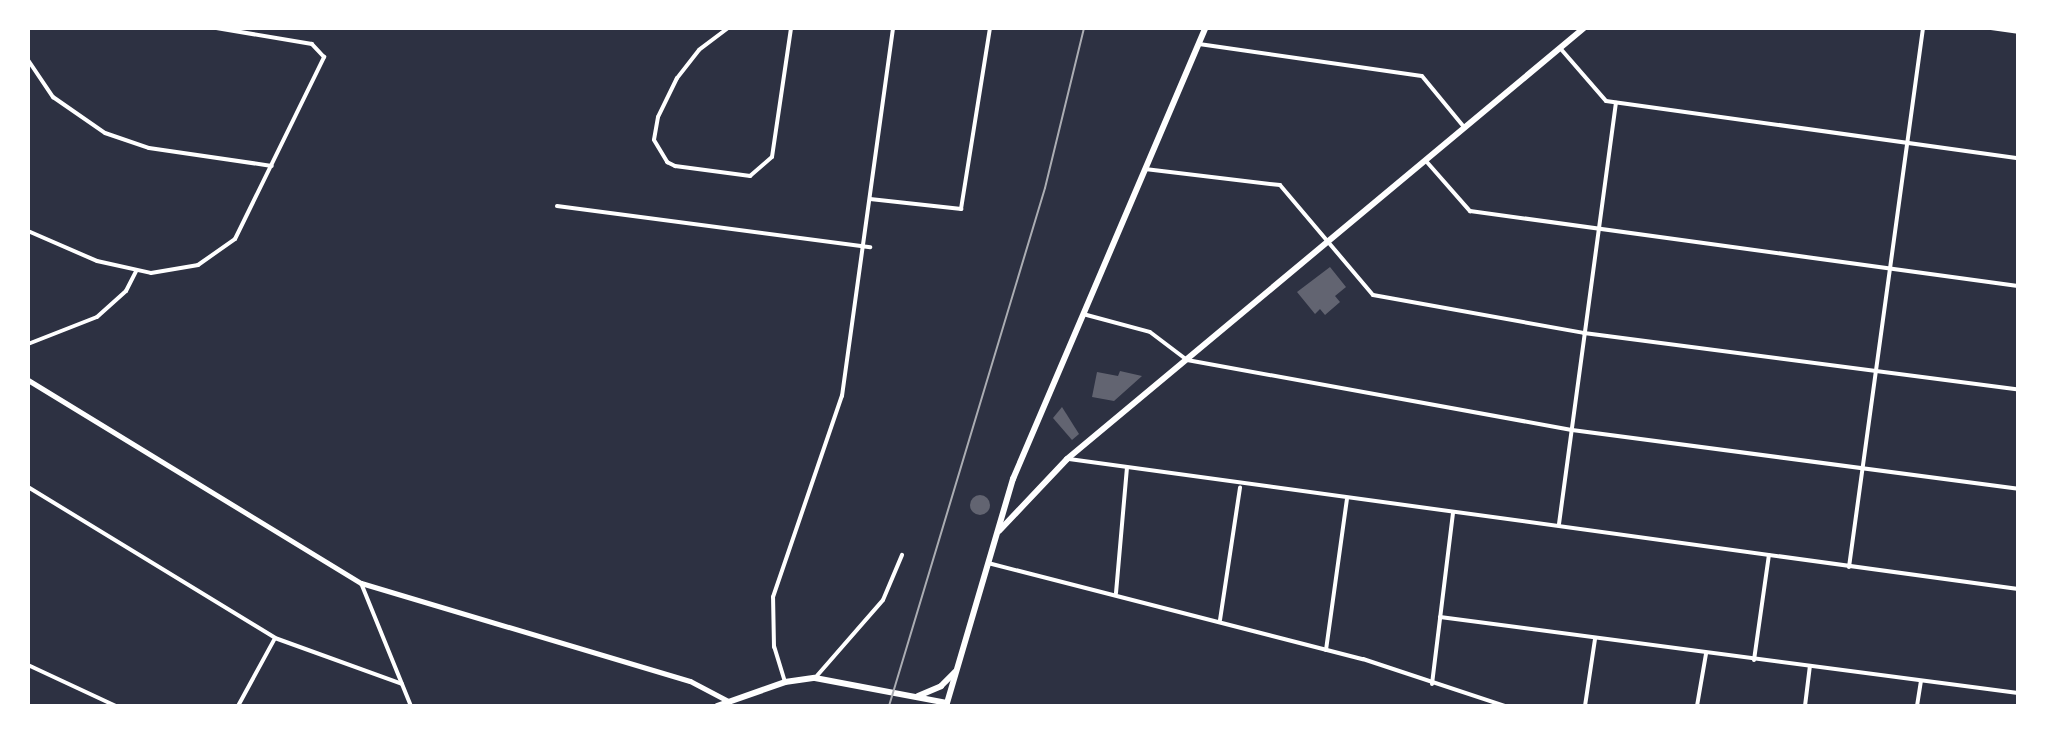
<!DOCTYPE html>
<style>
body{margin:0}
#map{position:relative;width:2046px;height:734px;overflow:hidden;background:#2d3142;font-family:Mulish,sans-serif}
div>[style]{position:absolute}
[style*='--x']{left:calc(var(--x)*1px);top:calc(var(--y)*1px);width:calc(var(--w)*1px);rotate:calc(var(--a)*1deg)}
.building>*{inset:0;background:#626471}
.round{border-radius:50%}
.minor>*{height:4px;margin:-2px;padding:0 2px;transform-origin:2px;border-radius:2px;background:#fff}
.tertiary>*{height:5px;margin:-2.5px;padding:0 2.5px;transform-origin:2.5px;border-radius:2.5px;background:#fff}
.secondary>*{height:6px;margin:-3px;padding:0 3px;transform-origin:3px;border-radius:3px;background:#fff}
.rail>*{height:2px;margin:-1px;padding:0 1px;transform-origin:1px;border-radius:1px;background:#abadb3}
span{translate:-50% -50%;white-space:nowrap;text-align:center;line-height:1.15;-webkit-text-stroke:8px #fff;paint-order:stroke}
.frame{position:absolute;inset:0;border:30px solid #fff;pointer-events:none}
</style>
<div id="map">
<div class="building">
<div style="clip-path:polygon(1330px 267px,1346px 287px,1335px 296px,1340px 302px,1325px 315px,1320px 309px,1315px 314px,1297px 292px)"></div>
<div style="clip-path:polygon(1120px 371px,1142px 376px,1114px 401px,1092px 397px,1097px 372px,1118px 376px)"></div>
<div style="clip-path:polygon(1062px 407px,1079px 434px,1072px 440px,1053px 418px)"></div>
<div class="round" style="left:970px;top:495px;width:20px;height:20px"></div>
</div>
<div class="minor">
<div style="--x:728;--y:28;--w:36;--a:143"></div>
<div style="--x:699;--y:50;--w:36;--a:128"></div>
<div style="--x:677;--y:78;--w:43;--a:116"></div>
<div style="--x:658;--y:117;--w:23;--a:100"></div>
<div style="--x:654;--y:140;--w:26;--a:59"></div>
<div style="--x:667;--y:162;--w:9;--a:27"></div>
<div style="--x:675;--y:166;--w:76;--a:7.6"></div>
<div style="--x:750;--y:176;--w:29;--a:-41"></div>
<div style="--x:772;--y:157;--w:130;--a:-81.6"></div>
<div style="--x:1991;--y:28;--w:27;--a:8"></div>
<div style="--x:1199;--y:44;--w:225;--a:8.2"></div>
<div style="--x:1422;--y:76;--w:66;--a:50.5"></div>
<div style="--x:1560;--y:48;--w:70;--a:49"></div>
<div style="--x:1606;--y:101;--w:416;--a:7.9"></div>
<div style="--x:28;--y:60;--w:45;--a:56"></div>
<div style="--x:53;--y:97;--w:63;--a:34.7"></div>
<div style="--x:105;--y:133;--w:46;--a:18.8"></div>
<div style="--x:149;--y:148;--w:124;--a:8.3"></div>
<div style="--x:1426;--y:161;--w:67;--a:48.7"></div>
<div style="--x:1470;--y:211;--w:553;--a:7.79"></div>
<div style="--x:1145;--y:169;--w:136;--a:6.8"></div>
<div style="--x:1280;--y:185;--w:144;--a:49.8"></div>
<div style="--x:1373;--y:295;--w:214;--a:10.2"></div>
<div style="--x:1584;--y:333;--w:438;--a:7.4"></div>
<div style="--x:870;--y:199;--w:92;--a:6.3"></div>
<div style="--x:961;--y:209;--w:183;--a:-80.9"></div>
<div style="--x:557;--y:206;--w:316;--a:7.5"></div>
<div style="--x:28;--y:231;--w:75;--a:23.5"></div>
<div style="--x:97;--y:261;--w:55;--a:12.5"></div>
<div style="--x:151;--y:273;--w:48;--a:-9.7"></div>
<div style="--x:198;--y:265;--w:45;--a:-35.1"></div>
<div style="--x:235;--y:239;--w:203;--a:-63.9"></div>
<div style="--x:324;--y:57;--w:18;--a:-133"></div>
<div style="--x:312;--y:44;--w:97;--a:-170.5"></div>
<div style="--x:1083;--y:314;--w:69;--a:15"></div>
<div style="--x:1150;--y:332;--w:46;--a:37.1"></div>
<div style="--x:1187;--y:360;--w:391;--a:10.3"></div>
<div style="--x:1572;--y:430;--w:450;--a:7.5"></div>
<div style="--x:28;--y:344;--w:74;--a:-21.4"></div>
<div style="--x:97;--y:317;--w:39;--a:-42"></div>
<div style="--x:126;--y:291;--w:22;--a:-63"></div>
<div style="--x:1069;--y:459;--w:958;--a:7.8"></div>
<div style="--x:28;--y:487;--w:289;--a:31.4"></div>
<div style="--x:275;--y:638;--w:135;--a:19.9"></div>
<div style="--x:1559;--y:524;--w:425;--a:-82.3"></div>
<div style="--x:988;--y:563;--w:387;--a:14.4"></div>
<div style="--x:1363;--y:659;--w:150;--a:18.3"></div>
<div style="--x:1849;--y:567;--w:544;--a:-82.18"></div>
<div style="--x:361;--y:583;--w:133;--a:67.9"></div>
<div style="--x:1116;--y:593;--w:125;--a:-85"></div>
<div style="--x:1440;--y:617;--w:583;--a:7.49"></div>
<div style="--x:1220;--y:620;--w:134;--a:-81.4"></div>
<div style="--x:1326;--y:650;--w:152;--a:-82.1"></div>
<div style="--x:1754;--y:660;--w:106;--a:-81.9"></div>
<div style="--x:28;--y:665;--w:97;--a:25"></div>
<div style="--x:815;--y:678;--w:103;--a:-48.9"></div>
<div style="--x:883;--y:600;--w:49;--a:-67.1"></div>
<div style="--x:785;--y:682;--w:37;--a:-107"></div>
<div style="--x:774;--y:647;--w:50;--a:-91.1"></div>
<div style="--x:773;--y:597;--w:213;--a:-71.1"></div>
<div style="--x:842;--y:396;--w:372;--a:-82.1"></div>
<div style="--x:1432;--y:684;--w:172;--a:-83"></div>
<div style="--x:238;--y:706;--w:77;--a:-61.4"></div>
<div style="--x:1585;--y:706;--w:68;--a:-81.5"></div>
<div style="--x:1697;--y:706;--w:53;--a:-80.2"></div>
<div style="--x:1805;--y:706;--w:39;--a:-83"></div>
<div style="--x:1917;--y:706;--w:25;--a:-81"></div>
</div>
<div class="tertiary">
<div style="--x:28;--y:380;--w:390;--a:31.4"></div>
<div style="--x:361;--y:583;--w:343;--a:16.6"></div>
<div style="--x:690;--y:681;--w:43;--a:27.8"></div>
<div style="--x:946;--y:706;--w:13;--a:0"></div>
</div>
<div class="secondary">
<div style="--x:999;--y:531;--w:99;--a:-46.6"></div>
<div style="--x:1067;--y:459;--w:673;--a:-39.82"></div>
<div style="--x:918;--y:696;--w:25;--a:-23"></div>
<div style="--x:941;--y:686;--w:20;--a:-45"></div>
<div style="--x:717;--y:706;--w:72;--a:-19.4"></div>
<div style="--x:785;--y:682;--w:30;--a:-8"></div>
<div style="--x:815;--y:678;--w:134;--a:10.7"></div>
<div style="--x:947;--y:703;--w:234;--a:-73.6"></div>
<div style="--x:1013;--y:479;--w:490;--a:-66.9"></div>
</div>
<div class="rail">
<div style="--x:889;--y:706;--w:541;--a:-73.24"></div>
<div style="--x:1045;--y:188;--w:165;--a:-76.3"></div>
</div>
<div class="frame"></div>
</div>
